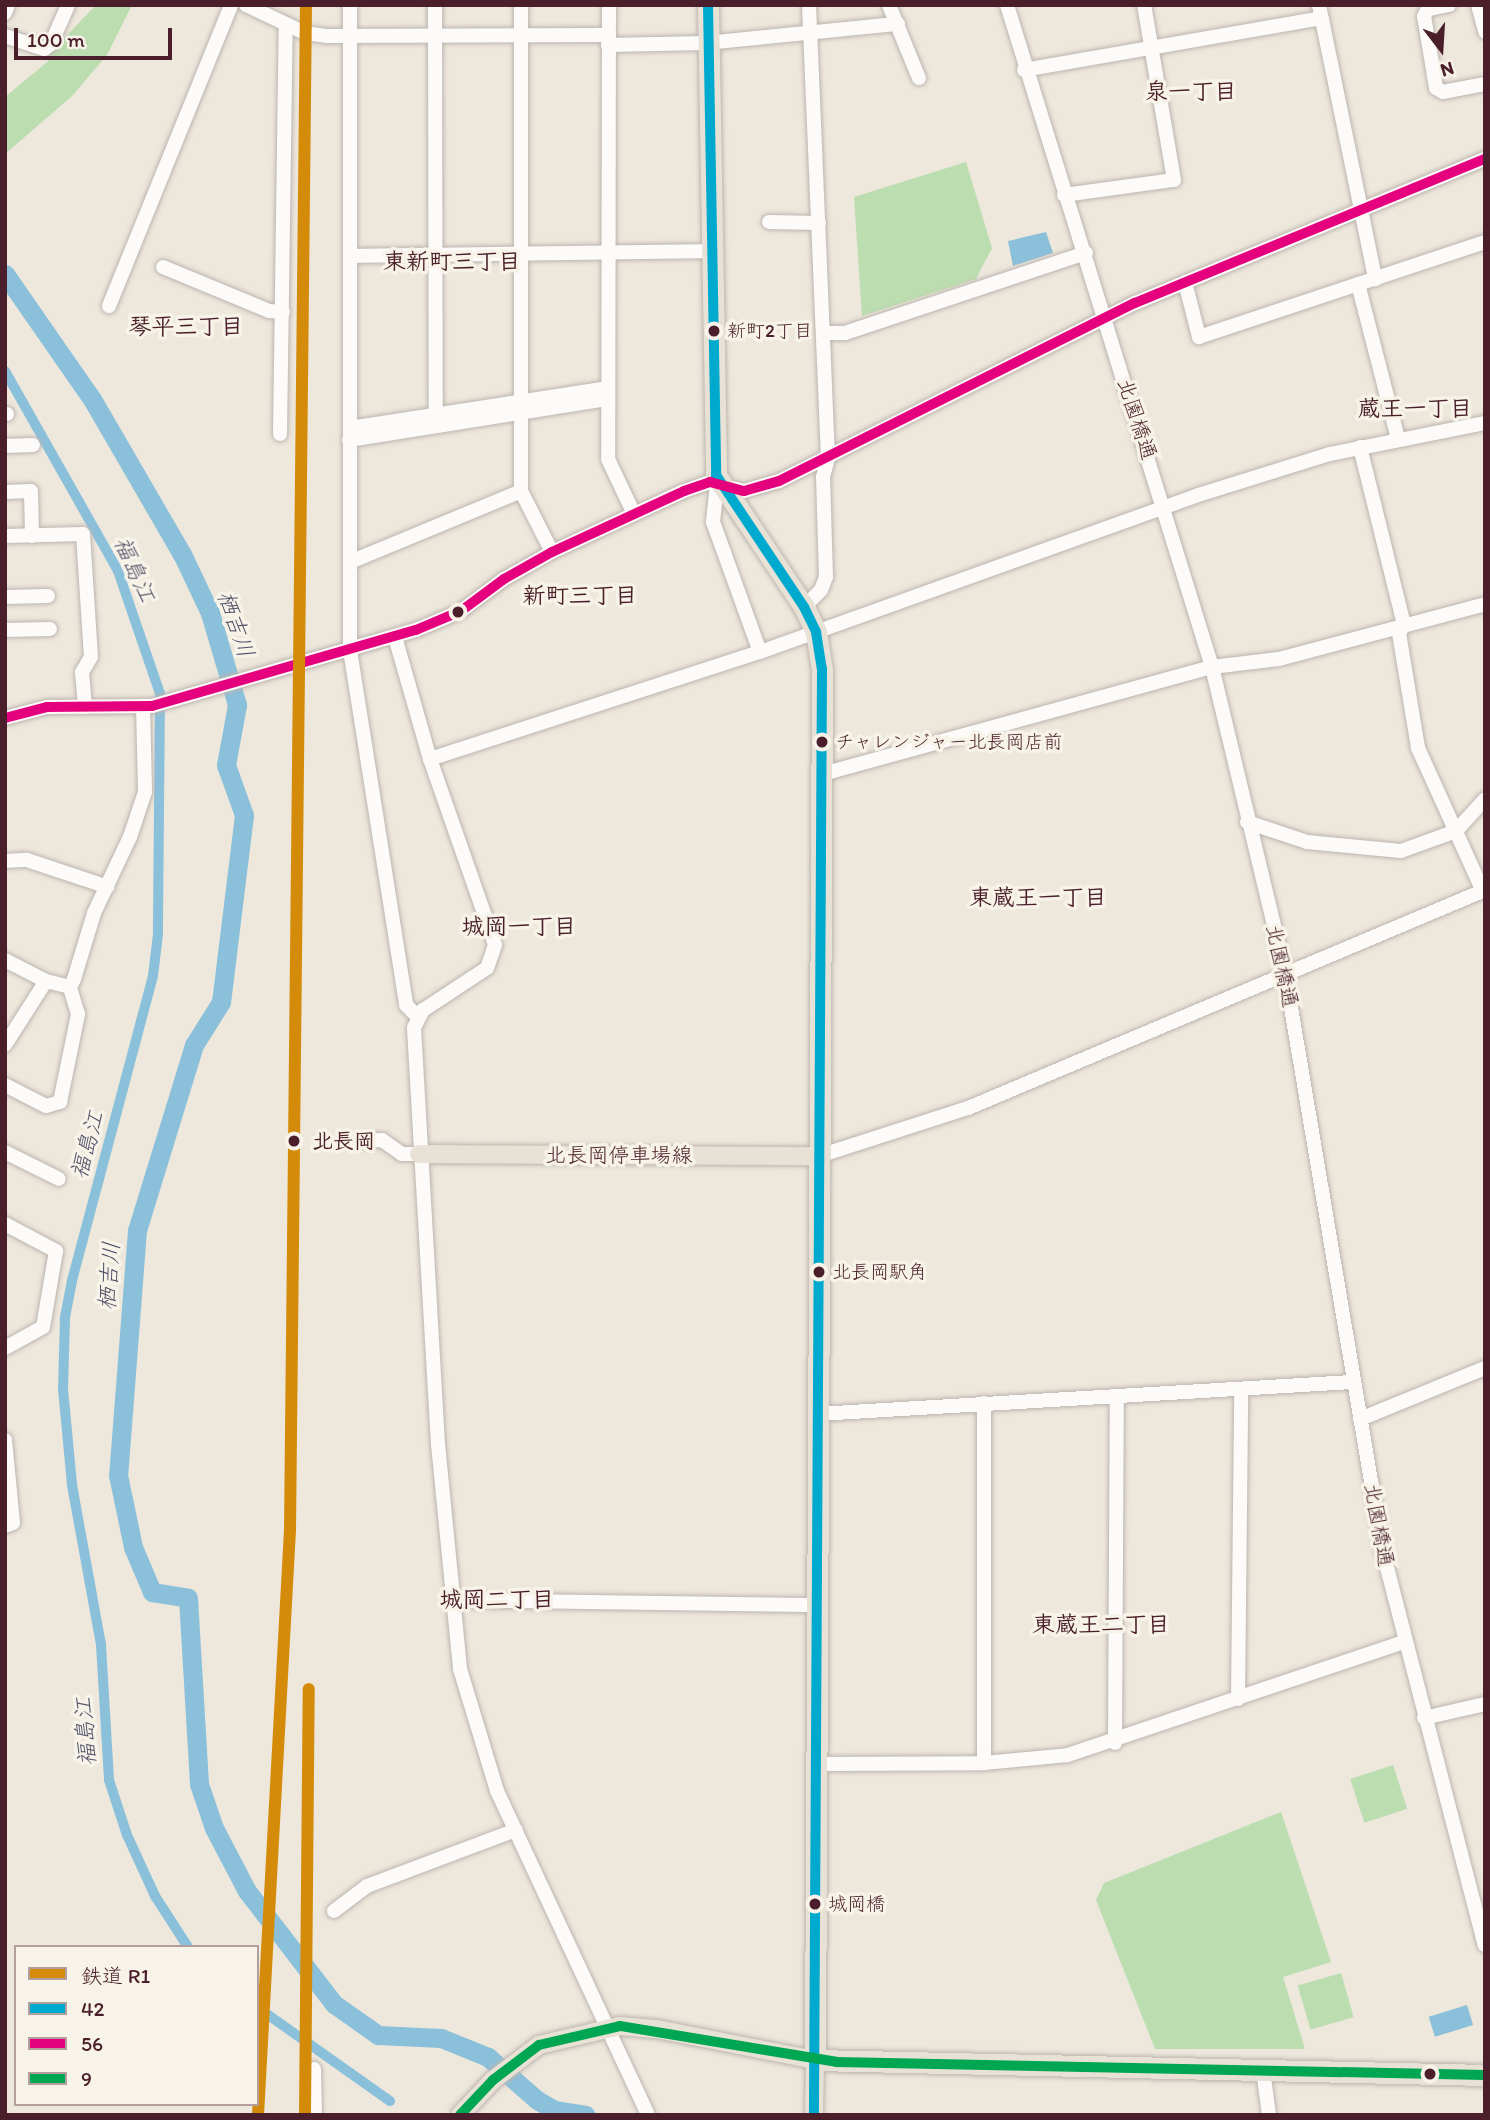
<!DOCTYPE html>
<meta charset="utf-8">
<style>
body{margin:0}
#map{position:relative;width:1490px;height:2120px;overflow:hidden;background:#ede7dc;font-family:Itim,"Klee One",sans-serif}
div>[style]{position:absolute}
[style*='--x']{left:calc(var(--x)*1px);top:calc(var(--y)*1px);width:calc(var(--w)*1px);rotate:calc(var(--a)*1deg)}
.green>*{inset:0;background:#bcddb0;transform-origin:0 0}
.water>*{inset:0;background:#8bc0db;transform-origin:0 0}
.canal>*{height:10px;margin:-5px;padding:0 5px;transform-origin:5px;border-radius:5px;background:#8bc0db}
.river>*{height:19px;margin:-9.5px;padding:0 9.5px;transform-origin:9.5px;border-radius:9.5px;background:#8bc0db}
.roads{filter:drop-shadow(0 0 2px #bdb5af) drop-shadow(0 0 2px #bdb5af)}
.minor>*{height:14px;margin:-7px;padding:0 7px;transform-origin:7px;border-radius:7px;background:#fcfbfa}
.major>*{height:18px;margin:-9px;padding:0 9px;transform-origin:9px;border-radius:9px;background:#e8e2d6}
.highway>*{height:21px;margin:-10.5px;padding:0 10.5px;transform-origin:10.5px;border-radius:10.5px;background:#e8e2d6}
.bus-1>*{height:10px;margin:-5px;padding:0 5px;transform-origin:5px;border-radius:5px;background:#00a9ce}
.bus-2>*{height:10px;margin:-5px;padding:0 5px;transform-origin:5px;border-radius:5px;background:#e5007d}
.bus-3>*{height:10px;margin:-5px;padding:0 5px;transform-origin:5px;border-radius:5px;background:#00a651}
.rail-1>*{height:12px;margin:-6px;padding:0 6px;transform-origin:6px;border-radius:6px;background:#d48b09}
.dots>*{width:19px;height:19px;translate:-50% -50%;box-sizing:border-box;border:4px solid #f7f3e8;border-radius:50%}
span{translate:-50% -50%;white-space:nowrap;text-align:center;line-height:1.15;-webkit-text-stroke:7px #f7f3e8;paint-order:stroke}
.bus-label{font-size:19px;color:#4a1f2b}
.left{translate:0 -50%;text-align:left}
.street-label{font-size:21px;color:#4a1f2b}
.stop-label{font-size:21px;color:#4a1f2b;font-weight:700}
.neighbourhood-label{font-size:23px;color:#4a1f2b;font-weight:700}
.water-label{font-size:23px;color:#525269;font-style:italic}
.frame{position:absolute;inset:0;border:7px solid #4a1f2b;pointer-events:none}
.legend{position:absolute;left:14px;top:1945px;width:245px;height:161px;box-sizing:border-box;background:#f7f3e8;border:2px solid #b29e9c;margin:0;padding:9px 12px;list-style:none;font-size:21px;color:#4a1f2b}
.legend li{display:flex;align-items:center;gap:14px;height:35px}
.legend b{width:35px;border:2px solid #b29e9c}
.north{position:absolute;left:1406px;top:14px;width:70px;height:70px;-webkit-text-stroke:5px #f7f3e8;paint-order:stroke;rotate:163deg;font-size:19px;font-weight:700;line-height:28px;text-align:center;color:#4a1f2b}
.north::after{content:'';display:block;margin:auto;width:24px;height:32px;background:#4a1f2b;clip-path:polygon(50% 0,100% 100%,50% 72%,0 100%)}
.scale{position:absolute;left:14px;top:28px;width:158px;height:32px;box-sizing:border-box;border:4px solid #4a1f2b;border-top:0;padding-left:9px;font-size:21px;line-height:24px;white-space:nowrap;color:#4a1f2b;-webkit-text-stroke:5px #f7f3e8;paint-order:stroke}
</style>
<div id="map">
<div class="green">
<div style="clip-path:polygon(96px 5px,132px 5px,107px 55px,72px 96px,5px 154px,5px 97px,52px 58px,49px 54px)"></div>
<div style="clip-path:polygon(966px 162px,992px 248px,976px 279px,862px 316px,854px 197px)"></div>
<div style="left:1393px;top:1765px;width:46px;height:45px;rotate:72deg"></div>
<div style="clip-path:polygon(1281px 1812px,1331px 1962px,1283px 1977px,1305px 2049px,1155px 2049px,1096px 1900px,1104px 1883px)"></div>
<div style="left:1341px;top:1973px;width:46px;height:45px;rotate:74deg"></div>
</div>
<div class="water">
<div style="clip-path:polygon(1046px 232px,1053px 253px,1013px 266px,1008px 241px)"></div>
<div style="left:1467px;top:2005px;width:21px;height:40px;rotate:73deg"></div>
</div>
<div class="canal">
<div style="--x:5;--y:371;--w:230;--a:60.5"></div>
<div style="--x:118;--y:571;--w:130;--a:71.1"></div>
<div style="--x:160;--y:694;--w:240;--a:90.5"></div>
<div style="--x:158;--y:934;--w:42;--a:96.8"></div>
<div style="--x:153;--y:976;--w:316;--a:104.9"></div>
<div style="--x:72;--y:1281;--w:38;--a:101"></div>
<div style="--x:65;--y:1318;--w:71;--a:91.6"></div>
<div style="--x:63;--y:1389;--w:96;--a:84.6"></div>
<div style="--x:72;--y:1485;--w:163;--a:79.7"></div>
<div style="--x:101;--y:1645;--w:135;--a:86.6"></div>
<div style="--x:109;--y:1780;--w:58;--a:71.9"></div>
<div style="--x:127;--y:1835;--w:67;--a:65.3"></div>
<div style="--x:155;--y:1896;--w:61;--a:57.1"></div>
<div style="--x:257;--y:2007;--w:163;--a:35.3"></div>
</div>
<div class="river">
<div style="--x:5;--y:274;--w:152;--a:55.2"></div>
<div style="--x:92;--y:399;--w:179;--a:59.9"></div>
<div style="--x:182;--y:554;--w:65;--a:64.6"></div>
<div style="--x:210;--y:613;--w:96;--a:73.6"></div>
<div style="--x:237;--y:705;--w:61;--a:100.4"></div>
<div style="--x:226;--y:765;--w:53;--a:70.2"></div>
<div style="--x:244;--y:815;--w:188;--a:97"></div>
<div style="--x:221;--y:1002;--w:51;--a:122.1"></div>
<div style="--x:194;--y:1045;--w:194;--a:107.1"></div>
<div style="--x:137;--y:1230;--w:246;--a:94.4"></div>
<div style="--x:118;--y:1475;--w:74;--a:78.2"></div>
<div style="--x:133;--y:1547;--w:49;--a:67.1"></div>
<div style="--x:152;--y:1592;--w:36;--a:9"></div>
<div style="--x:188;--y:1598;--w:186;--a:86.6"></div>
<div style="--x:199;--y:1784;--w:46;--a:71.2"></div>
<div style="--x:214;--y:1828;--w:71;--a:62.4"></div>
<div style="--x:247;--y:1891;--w:143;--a:52.4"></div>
<div style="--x:334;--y:2004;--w:54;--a:35.2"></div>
<div style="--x:378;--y:2035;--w:63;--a:2.7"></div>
<div style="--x:441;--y:2038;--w:51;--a:22"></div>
<div style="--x:488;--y:2057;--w:65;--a:41.3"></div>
<div style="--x:537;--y:2100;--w:20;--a:30"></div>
<div style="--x:554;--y:2110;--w:32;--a:9"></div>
</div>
<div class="roads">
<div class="minor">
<div style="--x:246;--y:5;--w:65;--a:25.4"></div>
<div style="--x:305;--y:33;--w:21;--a:8"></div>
<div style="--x:326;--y:36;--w:282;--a:-0.2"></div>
<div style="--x:350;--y:5;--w:645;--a:90"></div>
<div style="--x:350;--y:650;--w:359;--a:81"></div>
<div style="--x:406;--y:1005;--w:16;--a:45"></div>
<div style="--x:435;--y:5;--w:410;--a:89.9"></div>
<div style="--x:521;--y:5;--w:486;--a:90"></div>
<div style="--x:521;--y:491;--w:68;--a:63.1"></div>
<div style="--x:609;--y:5;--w:454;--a:90.1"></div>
<div style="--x:608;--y:459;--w:61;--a:64.7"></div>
<div style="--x:889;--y:5;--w:79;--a:67.7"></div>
<div style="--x:1007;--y:5;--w:693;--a:72.79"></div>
<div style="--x:1212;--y:667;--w:314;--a:76.5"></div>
<div style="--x:1285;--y:972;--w:588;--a:80.41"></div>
<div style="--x:1383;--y:1552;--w:406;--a:75.5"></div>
<div style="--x:1319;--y:5;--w:280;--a:78.4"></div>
<div style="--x:1449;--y:5;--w:21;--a:169"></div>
<div style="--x:1428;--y:9;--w:8;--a:120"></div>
<div style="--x:1424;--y:16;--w:73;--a:80.5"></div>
<div style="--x:1436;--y:88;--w:8;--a:30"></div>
<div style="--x:1443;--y:92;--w:43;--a:-10.8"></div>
<div style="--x:1478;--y:5;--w:28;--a:75"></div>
<div style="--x:5;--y:13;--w:9;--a:-69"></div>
<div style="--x:5;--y:36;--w:41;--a:18.4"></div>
<div style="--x:44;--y:49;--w:9;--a:-36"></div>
<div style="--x:51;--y:44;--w:43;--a:-66.4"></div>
<div style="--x:608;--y:45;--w:98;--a:-1.2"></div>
<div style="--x:706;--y:43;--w:193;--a:-5.7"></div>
<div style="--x:1024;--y:70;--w:302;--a:-9.9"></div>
<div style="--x:1064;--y:195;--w:111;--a:-7.8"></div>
<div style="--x:1174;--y:180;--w:178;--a:-99.7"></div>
<div style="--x:769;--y:222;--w:50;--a:1.1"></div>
<div style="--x:351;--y:256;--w:360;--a:-0.8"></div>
<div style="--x:163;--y:267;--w:115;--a:22.5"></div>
<div style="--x:269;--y:311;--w:14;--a:4"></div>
<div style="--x:1185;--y:282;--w:57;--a:75.7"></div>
<div style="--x:1199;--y:337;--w:301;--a:-18.4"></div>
<div style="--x:1358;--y:284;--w:160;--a:75.5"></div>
<div style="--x:109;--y:306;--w:325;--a:-67.9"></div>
<div style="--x:823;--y:333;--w:22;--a:0"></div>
<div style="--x:845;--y:333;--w:254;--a:-18.4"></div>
<div style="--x:5;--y:414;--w:2;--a:0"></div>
<div style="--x:350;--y:428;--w:260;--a:-8.8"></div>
<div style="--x:280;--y:434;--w:409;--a:-89.2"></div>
<div style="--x:349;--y:440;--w:261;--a:-9"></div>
<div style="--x:5;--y:446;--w:28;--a:-2"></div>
<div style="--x:1360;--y:447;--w:183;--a:76.1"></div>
<div style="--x:1404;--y:625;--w:9;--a:122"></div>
<div style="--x:1399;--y:633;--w:117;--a:80.6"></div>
<div style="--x:1418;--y:748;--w:157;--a:65.6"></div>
<div style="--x:717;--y:484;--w:38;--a:96"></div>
<div style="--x:713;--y:522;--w:138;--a:70.1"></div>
<div style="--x:5;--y:492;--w:26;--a:-2"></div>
<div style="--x:31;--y:491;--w:45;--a:88.7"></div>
<div style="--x:5;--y:536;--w:78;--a:-1.5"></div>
<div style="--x:83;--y:534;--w:123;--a:86.3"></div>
<div style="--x:91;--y:657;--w:17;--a:121"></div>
<div style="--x:82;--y:672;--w:35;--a:85"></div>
<div style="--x:350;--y:562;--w:185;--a:-22.5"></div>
<div style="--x:5;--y:597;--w:43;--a:-1.3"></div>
<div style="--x:804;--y:607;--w:24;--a:-45"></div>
<div style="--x:821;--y:590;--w:14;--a:-69"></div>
<div style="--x:826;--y:577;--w:100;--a:-91.7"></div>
<div style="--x:823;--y:477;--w:20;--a:-75"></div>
<div style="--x:828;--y:458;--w:453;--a:-92.4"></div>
<div style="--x:5;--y:630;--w:45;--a:-1.3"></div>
<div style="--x:395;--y:637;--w:127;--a:74"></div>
<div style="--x:430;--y:759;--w:197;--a:70.7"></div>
<div style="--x:495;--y:945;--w:24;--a:109"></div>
<div style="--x:487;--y:968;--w:77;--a:146.7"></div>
<div style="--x:423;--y:1010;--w:20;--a:117"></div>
<div style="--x:414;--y:1028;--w:417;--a:86.7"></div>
<div style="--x:438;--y:1444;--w:226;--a:84.4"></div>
<div style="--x:460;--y:1669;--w:127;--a:73.1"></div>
<div style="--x:497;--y:1791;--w:357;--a:65"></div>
<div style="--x:5;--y:718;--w:43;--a:-14.7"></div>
<div style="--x:47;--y:707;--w:105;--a:-0.5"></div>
<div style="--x:152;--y:706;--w:275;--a:-16.1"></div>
<div style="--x:416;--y:630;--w:49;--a:-22.9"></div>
<div style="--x:461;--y:611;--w:54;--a:-36.7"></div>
<div style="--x:504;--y:579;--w:55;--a:-29.4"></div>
<div style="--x:552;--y:552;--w:145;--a:-24.8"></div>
<div style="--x:684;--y:491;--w:28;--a:-19"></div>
<div style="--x:710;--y:482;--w:35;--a:15"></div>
<div style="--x:744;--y:491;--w:36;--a:-16"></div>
<div style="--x:779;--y:481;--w:398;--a:-26.6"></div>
<div style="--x:1135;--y:303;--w:378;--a:-22.4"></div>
<div style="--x:430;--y:759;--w:347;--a:-18"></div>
<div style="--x:760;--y:652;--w:465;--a:-19.7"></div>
<div style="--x:1198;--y:495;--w:138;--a:-17.3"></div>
<div style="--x:1330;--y:454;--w:158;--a:-11.3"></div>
<div style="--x:819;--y:775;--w:408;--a:-15.4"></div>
<div style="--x:1212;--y:667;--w:67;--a:-6.8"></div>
<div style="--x:1279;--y:659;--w:213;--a:-14.9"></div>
<div style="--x:1247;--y:822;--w:63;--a:18.4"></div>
<div style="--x:1307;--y:842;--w:94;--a:5.5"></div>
<div style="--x:1401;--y:851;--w:59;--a:-20"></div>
<div style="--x:1456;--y:831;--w:43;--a:-47.8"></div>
<div style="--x:5;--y:861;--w:22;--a:-3"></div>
<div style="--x:27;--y:860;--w:85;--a:18.4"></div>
<div style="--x:5;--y:960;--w:46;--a:27.1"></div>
<div style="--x:5;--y:1045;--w:76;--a:-57.4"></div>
<div style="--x:46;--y:981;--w:25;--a:14"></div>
<div style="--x:70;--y:987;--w:9;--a:-63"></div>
<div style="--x:74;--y:979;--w:69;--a:-73.1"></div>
<div style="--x:94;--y:913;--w:84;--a:-64.7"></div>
<div style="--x:130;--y:837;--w:47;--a:-71.6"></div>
<div style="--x:145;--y:792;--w:86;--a:-91.3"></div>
<div style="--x:5;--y:1085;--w:46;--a:27.1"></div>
<div style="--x:46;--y:1106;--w:15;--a:-16"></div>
<div style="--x:60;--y:1102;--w:90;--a:-78.4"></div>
<div style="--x:78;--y:1014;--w:28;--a:-107"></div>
<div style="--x:365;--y:1141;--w:17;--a:-3"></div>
<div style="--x:382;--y:1140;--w:24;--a:35"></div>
<div style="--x:402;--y:1154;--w:17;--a:0"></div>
<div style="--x:5;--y:1152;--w:60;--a:26.6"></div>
<div style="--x:819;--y:1156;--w:157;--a:-17.9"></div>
<div style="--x:968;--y:1108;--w:561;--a:-22.86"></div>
<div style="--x:5;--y:1224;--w:58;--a:27.9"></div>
<div style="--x:56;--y:1251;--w:77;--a:99.7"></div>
<div style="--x:43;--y:1327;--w:43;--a:151.1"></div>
<div style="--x:984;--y:1403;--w:360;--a:90"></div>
<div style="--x:818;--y:1414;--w:535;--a:-3.43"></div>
<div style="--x:1360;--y:1419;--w:135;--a:-22.2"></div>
<div style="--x:5;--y:1440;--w:83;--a:84.5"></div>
<div style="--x:13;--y:1523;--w:9;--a:159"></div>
<div style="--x:451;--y:1600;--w:366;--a:0.8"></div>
<div style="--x:1238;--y:1699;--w:309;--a:-89.4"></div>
<div style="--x:1424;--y:1718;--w:63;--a:-12.9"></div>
<div style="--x:1115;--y:1743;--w:346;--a:-89.7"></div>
<div style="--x:819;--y:1764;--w:165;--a:-0.3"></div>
<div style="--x:984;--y:1763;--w:84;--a:-5.4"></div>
<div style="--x:1068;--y:1755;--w:354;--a:-18.6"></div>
<div style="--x:334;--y:1911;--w:41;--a:-37.1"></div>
<div style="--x:367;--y:1886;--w:159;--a:-20.6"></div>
<div style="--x:314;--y:2069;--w:46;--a:88.8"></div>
<div style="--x:1263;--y:2070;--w:45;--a:82.4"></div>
</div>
<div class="major">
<div style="--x:419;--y:1154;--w:400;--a:0.3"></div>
<div style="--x:460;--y:2115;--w:48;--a:-46.7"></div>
<div style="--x:493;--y:2080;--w:58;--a:-37.3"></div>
<div style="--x:539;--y:2045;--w:83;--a:-13.2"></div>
<div style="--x:620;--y:2026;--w:37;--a:5"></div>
<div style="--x:657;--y:2029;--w:161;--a:11.1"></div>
<div style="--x:815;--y:2060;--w:55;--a:91"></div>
</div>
<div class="highway">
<div style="--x:708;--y:5;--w:470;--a:89"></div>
<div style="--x:716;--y:475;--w:159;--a:56.3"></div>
<div style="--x:804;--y:607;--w:28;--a:64"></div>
<div style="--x:816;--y:632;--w:37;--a:81"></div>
<div style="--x:822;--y:669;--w:1391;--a:90.29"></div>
<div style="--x:815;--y:2060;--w:670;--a:1.28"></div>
</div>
</div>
<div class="bus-1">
<div style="--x:708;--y:5;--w:470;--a:89"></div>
<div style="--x:716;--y:475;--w:159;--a:56.3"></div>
<div style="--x:804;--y:607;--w:28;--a:64"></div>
<div style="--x:816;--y:632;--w:37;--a:81"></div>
<div style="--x:822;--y:669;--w:1446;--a:90.32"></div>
</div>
<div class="bus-2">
<div style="--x:5;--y:718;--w:43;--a:-14.7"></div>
<div style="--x:47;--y:707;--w:105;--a:-0.5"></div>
<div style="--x:152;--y:706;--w:275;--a:-16.1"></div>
<div style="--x:416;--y:630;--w:49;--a:-22.9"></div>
<div style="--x:461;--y:611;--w:54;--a:-36.7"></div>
<div style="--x:504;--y:579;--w:55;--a:-29.4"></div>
<div style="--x:552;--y:552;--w:145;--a:-24.8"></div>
<div style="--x:684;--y:491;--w:28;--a:-19"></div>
<div style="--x:710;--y:482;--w:35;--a:15"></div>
<div style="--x:744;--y:491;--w:36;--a:-16"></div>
<div style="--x:779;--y:481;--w:398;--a:-26.6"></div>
<div style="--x:1135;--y:303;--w:378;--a:-22.4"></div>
</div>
<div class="bus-3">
<div style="--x:460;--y:2115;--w:48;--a:-46.7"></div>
<div style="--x:493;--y:2080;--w:58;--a:-37.3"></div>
<div style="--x:539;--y:2045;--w:83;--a:-13.2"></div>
<div style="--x:620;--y:2026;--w:220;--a:9.4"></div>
<div style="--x:837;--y:2062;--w:648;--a:1.15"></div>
</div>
<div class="rail-1">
<div style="--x:258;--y:2115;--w:587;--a:-86.87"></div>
<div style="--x:290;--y:1529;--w:1524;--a:-89.4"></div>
<div style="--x:305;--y:2115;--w:426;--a:-89.5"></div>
</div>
<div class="dots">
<div style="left:714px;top:331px;background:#4a1f2b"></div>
<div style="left:458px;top:612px;background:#4a1f2b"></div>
<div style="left:822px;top:742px;background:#4a1f2b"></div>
<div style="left:294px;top:1141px;background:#4a1f2b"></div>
<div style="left:819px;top:1272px;background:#4a1f2b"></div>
<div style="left:815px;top:1904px;background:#4a1f2b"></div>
<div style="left:1430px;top:2074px;background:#4a1f2b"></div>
</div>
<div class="bus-label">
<span class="left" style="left:727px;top:331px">新町2丁目</span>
<span class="left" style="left:835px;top:742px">チャレンジャー北長岡店前</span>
<span class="left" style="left:832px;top:1272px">北長岡駅角</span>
<span class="left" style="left:828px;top:1904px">城岡橋</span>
</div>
<div class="street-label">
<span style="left:1137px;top:419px;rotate:72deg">北園橋通</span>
<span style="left:1282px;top:966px;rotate:78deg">北園橋通</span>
<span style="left:619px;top:1155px">北長岡停車場線</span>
<span style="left:1379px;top:1525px;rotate:80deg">北園橋通</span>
</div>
<div class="stop-label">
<span class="left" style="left:312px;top:1141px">北長岡</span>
</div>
<div class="neighbourhood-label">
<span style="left:1191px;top:91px">泉一丁目</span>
<span style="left:452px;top:261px">東新町三丁目</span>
<span style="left:186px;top:326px">琴平三丁目</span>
<span style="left:1415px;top:408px">蔵王一丁目</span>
<span style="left:580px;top:595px">新町三丁目</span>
<span style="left:1038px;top:897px">東蔵王一丁目</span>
<span style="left:519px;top:926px">城岡一丁目</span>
<span style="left:497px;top:1599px">城岡二丁目</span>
<span style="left:1101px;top:1624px">東蔵王二丁目</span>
</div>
<div class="water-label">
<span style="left:135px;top:569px;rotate:66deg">福島江</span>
<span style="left:236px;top:624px;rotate:71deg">栖吉川</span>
<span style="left:87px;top:1145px;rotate:-75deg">福島江</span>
<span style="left:109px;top:1276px;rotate:-86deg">栖吉川</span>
<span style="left:85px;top:1732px;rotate:-94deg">福島江</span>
</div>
<div class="frame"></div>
<ul class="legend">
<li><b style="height:9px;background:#d48b09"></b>鉄道 R1</li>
<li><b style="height:9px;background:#00a9ce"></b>42</li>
<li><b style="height:9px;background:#e5007d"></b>56</li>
<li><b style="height:9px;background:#00a651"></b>9</li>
</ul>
<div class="north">N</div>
<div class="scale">100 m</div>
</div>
